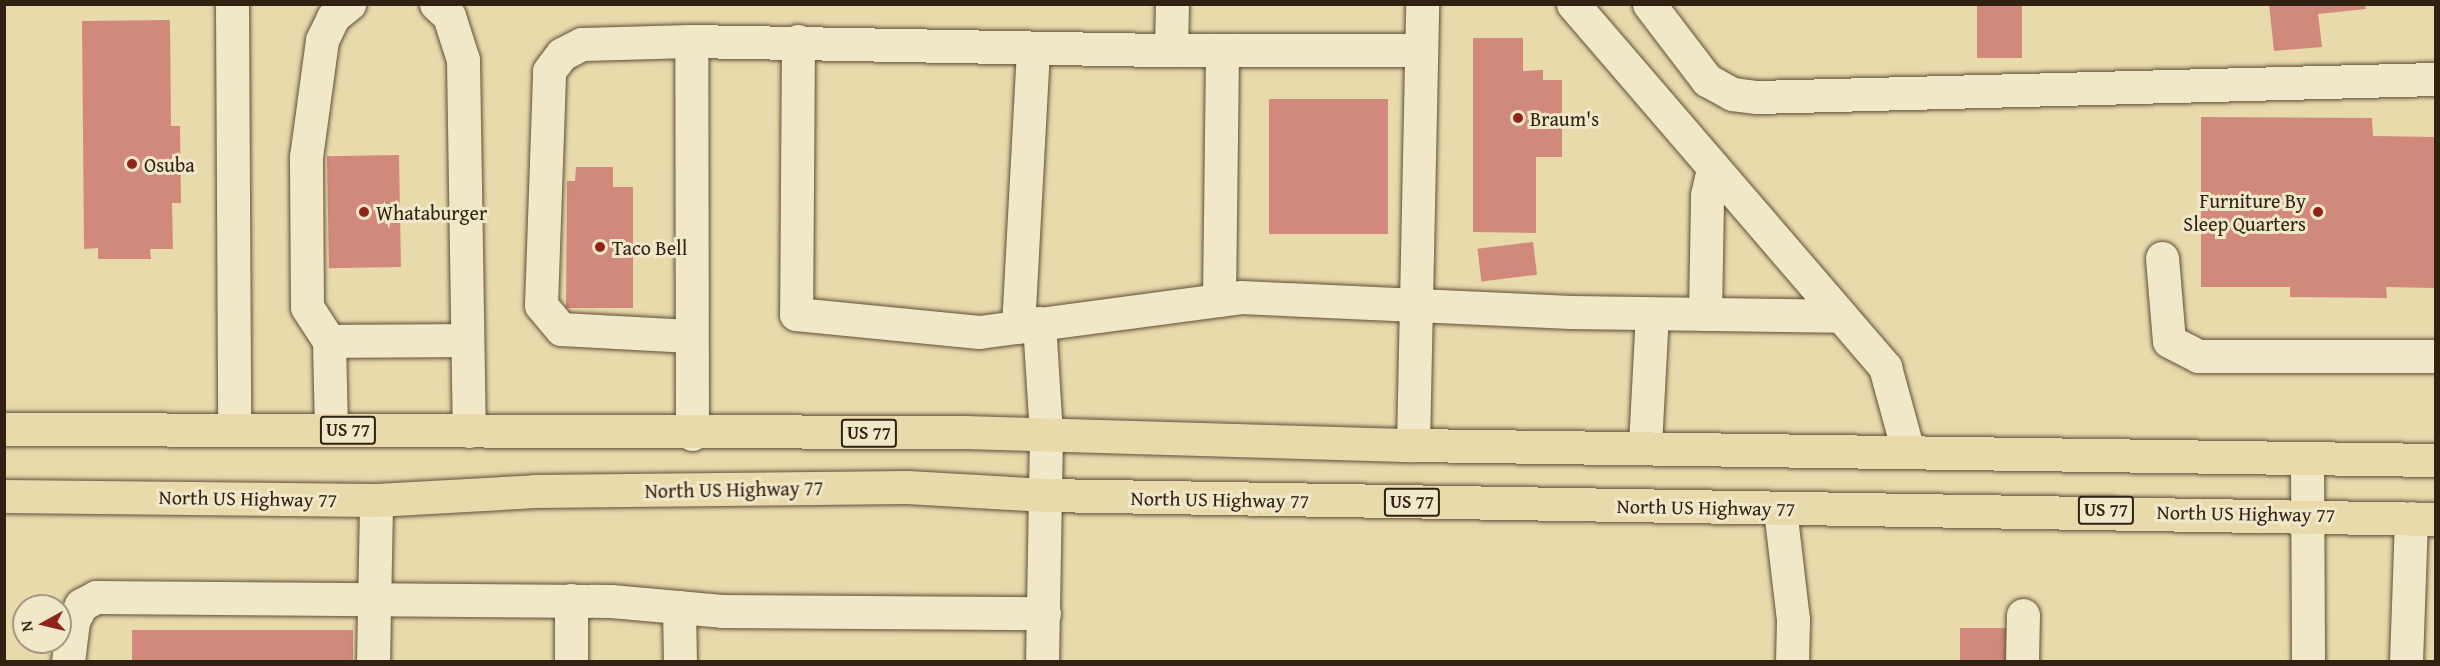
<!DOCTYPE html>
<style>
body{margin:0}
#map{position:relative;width:2440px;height:666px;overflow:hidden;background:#e9daac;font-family:"Gentium Book Plus",serif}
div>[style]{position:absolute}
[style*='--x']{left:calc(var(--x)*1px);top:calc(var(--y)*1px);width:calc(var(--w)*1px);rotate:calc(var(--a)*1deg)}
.building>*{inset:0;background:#d0897b;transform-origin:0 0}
.roads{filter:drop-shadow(0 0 2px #5f4f38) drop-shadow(0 0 2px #5f4f38)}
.minor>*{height:33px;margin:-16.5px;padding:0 16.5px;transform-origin:16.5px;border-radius:16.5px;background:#f1e7c9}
.major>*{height:33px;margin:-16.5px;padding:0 16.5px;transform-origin:16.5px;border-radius:16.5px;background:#e9daac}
.dots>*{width:16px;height:16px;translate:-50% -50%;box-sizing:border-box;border:3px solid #f1e7c9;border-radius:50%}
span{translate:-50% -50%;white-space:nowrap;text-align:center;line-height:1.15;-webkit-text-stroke:6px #f1e7c9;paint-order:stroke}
.shield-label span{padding:2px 4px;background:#f1e7c9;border:2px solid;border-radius:4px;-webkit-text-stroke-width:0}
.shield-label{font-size:18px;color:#312112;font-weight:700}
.poi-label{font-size:20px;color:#312112}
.left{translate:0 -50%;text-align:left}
.right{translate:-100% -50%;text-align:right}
.street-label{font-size:20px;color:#312112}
.frame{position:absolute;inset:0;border:6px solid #312112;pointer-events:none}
.north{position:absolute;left:12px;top:594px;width:60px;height:60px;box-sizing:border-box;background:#f1e7c9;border:2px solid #a49880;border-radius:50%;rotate:262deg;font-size:16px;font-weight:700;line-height:24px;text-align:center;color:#312112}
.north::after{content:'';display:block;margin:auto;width:21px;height:27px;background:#8f2418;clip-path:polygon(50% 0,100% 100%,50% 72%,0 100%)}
</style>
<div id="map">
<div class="building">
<div style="left:1977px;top:4px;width:45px;height:54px"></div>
<div style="clip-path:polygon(2269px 4px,2365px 4px,2366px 9px,2318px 14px,2322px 47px,2274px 51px)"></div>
<div style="clip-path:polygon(170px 20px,171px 126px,180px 126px,181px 203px,172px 203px,173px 249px,150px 249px,151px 259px,98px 259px,98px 248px,84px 249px,82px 21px)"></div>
<div style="clip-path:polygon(1473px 38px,1523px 38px,1523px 71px,1543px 70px,1543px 80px,1562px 80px,1562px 157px,1536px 157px,1536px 233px,1473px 232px)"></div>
<div style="left:1269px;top:99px;width:119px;height:135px"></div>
<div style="clip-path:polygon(2201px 117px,2372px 118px,2373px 136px,2436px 137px,2436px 288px,2386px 287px,2387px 298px,2290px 297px,2290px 287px,2201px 287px)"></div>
<div style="left:399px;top:155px;width:112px;height:72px;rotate:89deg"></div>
<div style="clip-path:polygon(576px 167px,613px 167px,613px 187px,633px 187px,633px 308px,566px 308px,567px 181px,575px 181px)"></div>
<div style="left:1533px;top:242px;width:33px;height:56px;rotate:83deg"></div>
<div style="left:1960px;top:628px;width:56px;height:34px"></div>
<div style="left:132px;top:630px;width:221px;height:32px"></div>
</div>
<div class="roads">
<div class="minor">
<div style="--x:232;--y:4;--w:424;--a:89.7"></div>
<div style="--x:436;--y:4;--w:18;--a:43"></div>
<div style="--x:449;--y:16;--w:46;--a:72.3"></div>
<div style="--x:463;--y:60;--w:371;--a:89.1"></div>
<div style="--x:1573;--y:4;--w:479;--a:49.3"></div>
<div style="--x:1885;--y:367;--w:87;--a:74.7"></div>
<div style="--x:1649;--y:4;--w:96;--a:52.7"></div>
<div style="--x:1707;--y:80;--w:29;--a:29"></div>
<div style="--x:1732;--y:94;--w:25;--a:7"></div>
<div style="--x:1757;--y:97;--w:679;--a:-1.52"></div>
<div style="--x:798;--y:41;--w:273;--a:90.4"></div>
<div style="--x:796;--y:314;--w:184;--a:5.6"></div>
<div style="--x:979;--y:332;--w:264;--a:-7.6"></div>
<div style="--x:1241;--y:297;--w:330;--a:2.6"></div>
<div style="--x:1571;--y:312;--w:270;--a:0.8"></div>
<div style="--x:1171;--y:50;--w:250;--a:0"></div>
<div style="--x:2162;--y:258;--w:83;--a:85.2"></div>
<div style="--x:2169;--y:341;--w:33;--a:27"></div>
<div style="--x:2198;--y:356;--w:238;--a:0"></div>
<div style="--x:1219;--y:300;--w:250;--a:-89.3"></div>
<div style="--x:1705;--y:314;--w:119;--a:-89"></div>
<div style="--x:1707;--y:195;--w:28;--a:-77"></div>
<div style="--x:1039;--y:323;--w:112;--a:86.4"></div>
<div style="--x:1046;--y:435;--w:227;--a:91"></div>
<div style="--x:1018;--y:327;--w:279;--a:-86.9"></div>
<div style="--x:690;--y:336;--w:129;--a:-176.9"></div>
<div style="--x:561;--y:329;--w:31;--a:-130"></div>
<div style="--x:541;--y:305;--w:234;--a:-88"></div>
<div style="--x:549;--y:71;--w:21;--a:-53"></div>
<div style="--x:562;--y:54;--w:22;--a:-27"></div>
<div style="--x:582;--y:44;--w:109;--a:-1.6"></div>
<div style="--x:329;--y:341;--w:135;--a:-0.4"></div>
<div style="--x:331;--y:430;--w:89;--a:-91.3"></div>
<div style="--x:329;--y:341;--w:40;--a:-122.9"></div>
<div style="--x:307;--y:307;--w:150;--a:-90.4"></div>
<div style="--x:306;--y:157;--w:118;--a:-82.2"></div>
<div style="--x:322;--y:40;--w:25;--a:-64"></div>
<div style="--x:333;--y:17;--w:21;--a:-39"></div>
<div style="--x:692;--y:434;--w:393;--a:-90.1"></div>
<div style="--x:691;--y:41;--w:480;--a:1.1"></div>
<div style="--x:1171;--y:50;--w:46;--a:-88.8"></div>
<div style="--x:1413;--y:445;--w:441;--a:-88.8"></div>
<div style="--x:1645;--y:446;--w:132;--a:-87"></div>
<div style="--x:2307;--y:460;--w:202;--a:89.7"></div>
<div style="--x:1780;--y:509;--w:111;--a:83.3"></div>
<div style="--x:1793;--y:619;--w:43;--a:91.3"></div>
<div style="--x:571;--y:600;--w:62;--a:90"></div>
<div style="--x:679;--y:607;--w:55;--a:89"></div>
<div style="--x:68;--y:662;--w:41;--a:-83"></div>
<div style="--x:73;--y:621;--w:18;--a:-63"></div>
<div style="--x:81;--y:605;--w:17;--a:-28"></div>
<div style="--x:96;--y:597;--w:515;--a:0.45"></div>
<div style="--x:611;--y:601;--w:111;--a:5.1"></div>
<div style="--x:722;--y:611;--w:322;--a:0.4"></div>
<div style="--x:373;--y:662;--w:162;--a:-88.9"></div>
<div style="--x:2022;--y:662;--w:47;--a:-88.8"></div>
<div style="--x:2406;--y:662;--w:144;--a:-88"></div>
</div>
<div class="major">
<div style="--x:4;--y:429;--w:960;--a:0.18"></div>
<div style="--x:964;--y:432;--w:449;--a:1.7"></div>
<div style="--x:1413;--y:445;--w:1023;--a:0.84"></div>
<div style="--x:4;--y:496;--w:372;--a:0.6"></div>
<div style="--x:376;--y:500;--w:159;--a:-3.2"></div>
<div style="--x:535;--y:491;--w:372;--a:-0.6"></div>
<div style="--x:907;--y:487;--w:138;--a:3.3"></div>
<div style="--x:1045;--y:495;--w:1391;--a:0.99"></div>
</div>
</div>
<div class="dots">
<div style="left:1518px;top:118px;background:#8f2418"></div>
<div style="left:132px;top:164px;background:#8f2418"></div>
<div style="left:364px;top:212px;background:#8f2418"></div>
<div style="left:2318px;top:212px;background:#8f2418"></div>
<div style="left:600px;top:247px;background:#8f2418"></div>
</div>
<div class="shield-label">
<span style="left:348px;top:430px">US 77</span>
<span style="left:869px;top:433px">US 77</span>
<span style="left:1412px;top:502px">US 77</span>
<span style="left:2106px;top:510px">US 77</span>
</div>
<div class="poi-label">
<span class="left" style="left:1530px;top:118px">Braum's</span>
<span class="left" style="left:144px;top:164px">Osuba</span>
<span class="right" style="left:2306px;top:212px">Furniture By<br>Sleep Quarters</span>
<span class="left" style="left:376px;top:212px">Whataburger</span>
<span class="left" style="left:612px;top:247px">Taco Bell</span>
</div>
<div class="street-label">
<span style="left:734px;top:489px;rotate:-1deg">North US Highway 77</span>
<span style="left:248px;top:498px;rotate:1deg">North US Highway 77</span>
<span style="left:1220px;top:499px;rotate:1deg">North US Highway 77</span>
<span style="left:1706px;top:507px;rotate:1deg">North US Highway 77</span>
<span style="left:2246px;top:513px;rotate:1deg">North US Highway 77</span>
</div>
<div class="frame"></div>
<div class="north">N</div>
</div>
